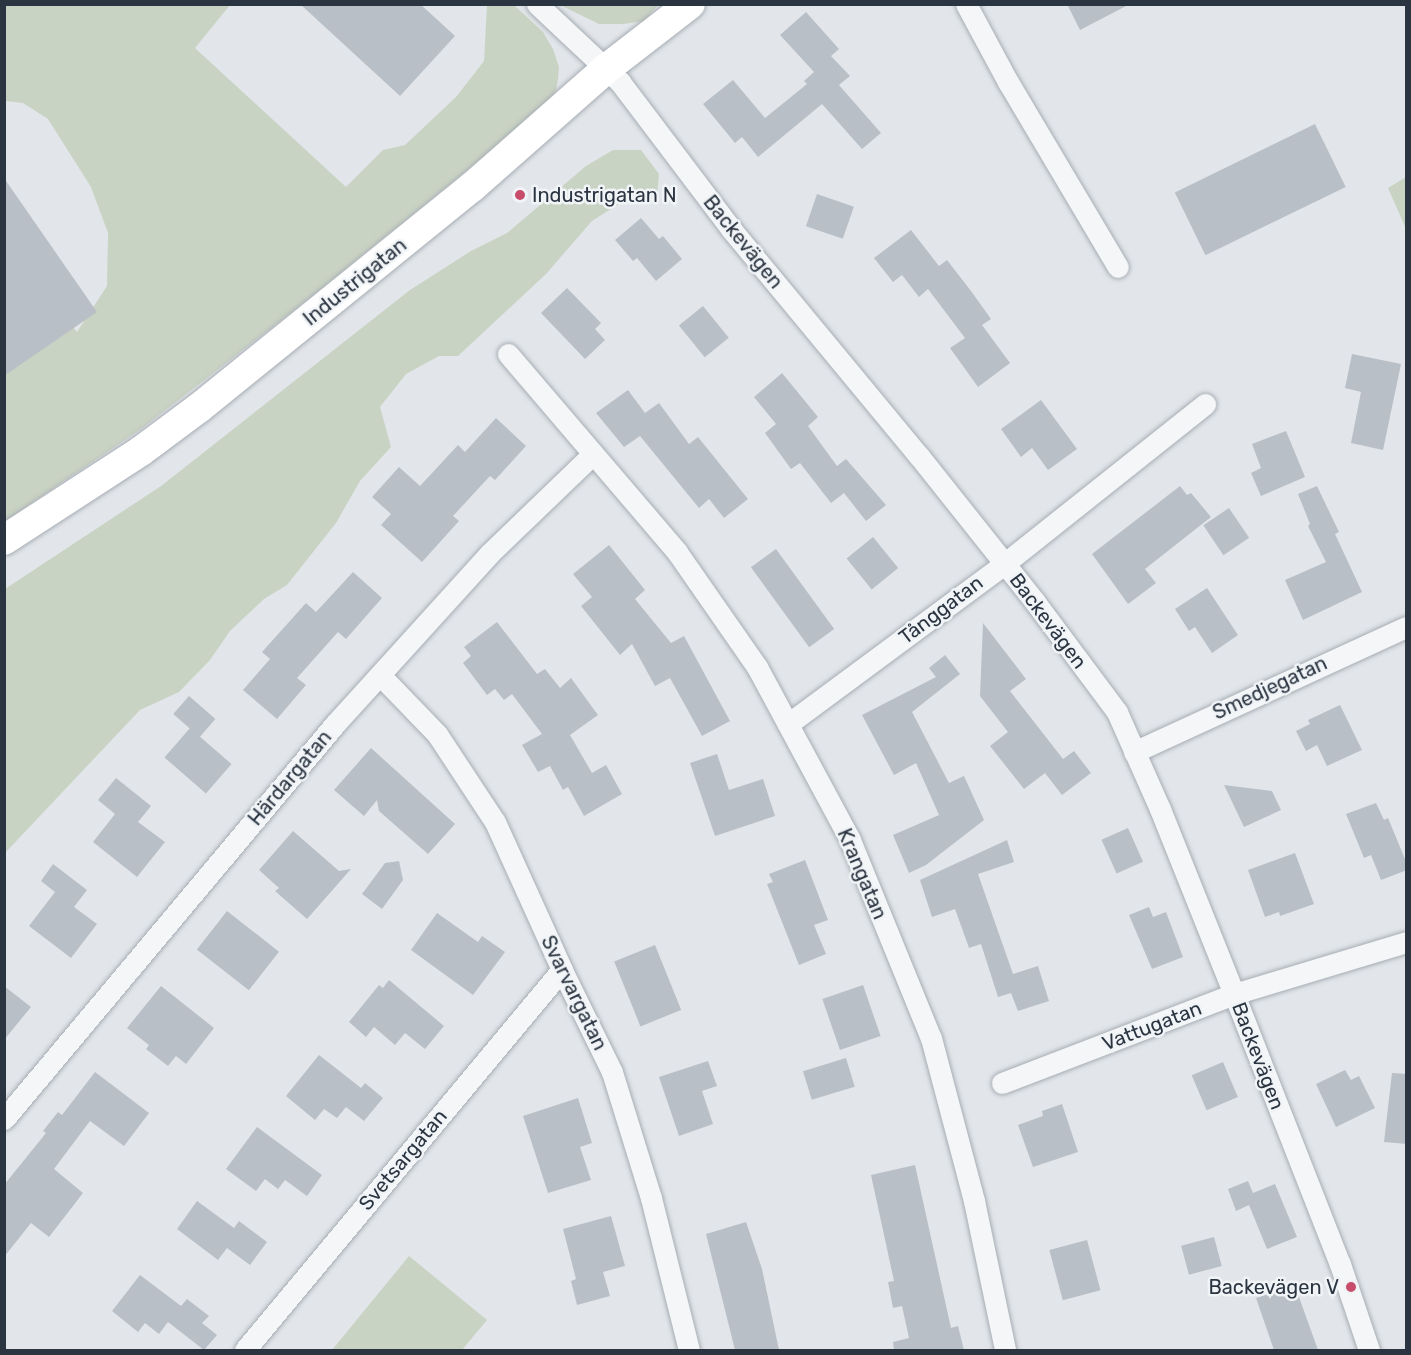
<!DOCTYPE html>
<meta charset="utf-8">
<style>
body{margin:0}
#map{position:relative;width:1411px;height:1355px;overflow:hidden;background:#e2e6ea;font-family:Rubik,sans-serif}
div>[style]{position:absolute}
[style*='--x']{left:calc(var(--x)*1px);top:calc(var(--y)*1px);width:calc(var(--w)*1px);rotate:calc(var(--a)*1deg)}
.green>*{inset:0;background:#c9d3c3}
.building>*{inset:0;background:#b9bfc6;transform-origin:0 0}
.roads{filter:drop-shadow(0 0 2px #a7adb4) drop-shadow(0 0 2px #a7adb4)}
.street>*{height:21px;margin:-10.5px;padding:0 10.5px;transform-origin:10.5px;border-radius:10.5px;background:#f4f6f8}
.secondary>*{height:30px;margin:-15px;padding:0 15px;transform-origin:15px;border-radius:15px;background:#fff}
.dots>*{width:16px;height:16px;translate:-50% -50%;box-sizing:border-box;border:3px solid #f1f4f7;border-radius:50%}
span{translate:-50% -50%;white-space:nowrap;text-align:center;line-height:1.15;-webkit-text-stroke:5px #f1f4f7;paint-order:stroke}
.poi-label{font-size:20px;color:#2b3541}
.left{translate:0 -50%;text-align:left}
.right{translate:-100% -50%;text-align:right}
.street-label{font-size:20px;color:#2b3541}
.frame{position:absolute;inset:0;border:6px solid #2b3541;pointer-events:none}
</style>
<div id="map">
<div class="green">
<div style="clip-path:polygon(4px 5px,230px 5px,195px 48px,346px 187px,383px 150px,405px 145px,456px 97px,484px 61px,487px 5px,514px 5px,543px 32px,553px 49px,559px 67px,558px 79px,556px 91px,540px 111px,311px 297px,141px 429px,5px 521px,5px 371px,72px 326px,77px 332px,107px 286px,108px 233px,91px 187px,48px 119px,23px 103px,5px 101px)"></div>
<div style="clip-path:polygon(560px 5px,658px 5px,644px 21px,623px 24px,599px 24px)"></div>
<div style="clip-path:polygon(613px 150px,641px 150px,659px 174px,657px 197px,628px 198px,592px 221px,546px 274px,458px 356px,439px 356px,406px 374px,380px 407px,391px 447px,360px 481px,336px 523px,287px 585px,264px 599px,230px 631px,210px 660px,179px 692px,140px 710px,5px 853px,5px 589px,161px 486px,410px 290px,471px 251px,507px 233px,586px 166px)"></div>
<div style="clip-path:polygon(1406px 177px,1406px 229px,1388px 188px)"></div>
<div style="clip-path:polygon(409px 1256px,487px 1320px,462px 1350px,332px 1350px)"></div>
</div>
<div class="building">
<div style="clip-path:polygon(300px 4px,420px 4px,455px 36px,400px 96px)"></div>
<div style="clip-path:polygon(1067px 4px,1130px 4px,1080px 30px)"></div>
<div style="clip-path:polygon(806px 12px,839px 49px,831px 56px,850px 76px,839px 85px,881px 133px,862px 149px,822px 104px,758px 157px,742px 137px,735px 143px,703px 104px,733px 80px,765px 118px,807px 84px,804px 81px,814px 72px,780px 35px)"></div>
<div style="left:1315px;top:124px;width:70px;height:156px;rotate:64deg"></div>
<div style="clip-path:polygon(4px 178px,97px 312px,4px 376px)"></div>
<div style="left:817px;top:194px;width:39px;height:34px;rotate:19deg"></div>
<div style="clip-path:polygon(641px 218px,659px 239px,663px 236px,682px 259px,656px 281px,637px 258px,633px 261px,615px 240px)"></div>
<div style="clip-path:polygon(911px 230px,939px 266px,947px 260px,971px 291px,991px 319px,982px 325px,1010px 363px,978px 387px,950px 348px,965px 338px,928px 289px,919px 297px,902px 275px,893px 282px,874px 258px)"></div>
<div style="clip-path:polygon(567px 288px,601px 323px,595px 329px,605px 340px,585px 359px,541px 313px)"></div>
<div style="left:703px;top:306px;width:41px;height:31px;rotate:51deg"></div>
<div style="clip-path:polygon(1352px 354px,1401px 364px,1383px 450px,1351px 443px,1361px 392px,1345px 388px)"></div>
<div style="clip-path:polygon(782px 373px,818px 417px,808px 426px,837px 466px,846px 459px,886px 505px,866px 521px,844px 493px,831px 503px,800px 463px,791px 469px,765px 433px,776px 424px,754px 397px)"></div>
<div style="clip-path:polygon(628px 390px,645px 413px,659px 403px,689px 444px,698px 437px,748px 499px,724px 518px,709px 499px,699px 508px,640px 436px,624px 447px,596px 413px)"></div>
<div style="clip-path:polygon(1041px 400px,1077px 449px,1048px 470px,1032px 448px,1021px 457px,1001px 429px)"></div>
<div style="clip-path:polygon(496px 418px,526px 446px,495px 480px,490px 476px,453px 516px,459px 521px,422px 562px,381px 525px,391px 514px,372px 497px,399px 467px,420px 486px,458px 445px,465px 452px)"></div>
<div style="clip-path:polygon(1286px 431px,1305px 477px,1261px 496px,1251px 473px,1261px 468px,1252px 444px)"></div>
<div style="clip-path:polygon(1180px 486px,1187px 495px,1191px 493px,1211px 517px,1145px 569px,1156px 583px,1128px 604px,1092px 554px)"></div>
<div style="clip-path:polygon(1317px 486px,1339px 532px,1335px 534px,1362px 592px,1303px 620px,1285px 580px,1326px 562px,1308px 526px,1310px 524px,1298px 494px)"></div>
<div style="left:1229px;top:508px;width:36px;height:31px;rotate:56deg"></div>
<div style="left:873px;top:537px;width:40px;height:34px;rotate:51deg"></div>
<div style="clip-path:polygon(609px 545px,645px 590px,635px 599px,671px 643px,684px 636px,730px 721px,702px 736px,670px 678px,655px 686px,632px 644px,620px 655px,581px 606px,592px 597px,573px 574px)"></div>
<div style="left:776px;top:549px;width:99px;height:31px;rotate:54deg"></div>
<div style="clip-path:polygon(353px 572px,382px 598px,346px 639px,338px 632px,297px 678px,306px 685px,277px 719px,243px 690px,270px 659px,262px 652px,306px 603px,316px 612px)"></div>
<div style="clip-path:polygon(1207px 588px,1238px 635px,1212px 653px,1195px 627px,1189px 631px,1175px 609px)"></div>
<div style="clip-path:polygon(497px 622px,537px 674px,545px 669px,560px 688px,571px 678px,598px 715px,570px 735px,592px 773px,606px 765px,622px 794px,584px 816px,568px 787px,563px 790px,550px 766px,538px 772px,522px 745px,542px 734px,512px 694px,504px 700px,495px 689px,487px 695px,463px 663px,471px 656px,464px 647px)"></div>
<div style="clip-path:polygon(983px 623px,1026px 679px,1010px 691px,1063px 759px,1074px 751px,1091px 773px,1062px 795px,1045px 773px,1024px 789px,990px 746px,1008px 732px,980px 696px)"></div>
<div style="clip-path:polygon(945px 655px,960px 674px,912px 712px,949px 783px,964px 776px,984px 820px,926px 865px,909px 873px,893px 835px,939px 815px,916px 763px,894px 775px,862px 715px,936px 677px,929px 668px)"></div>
<div style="left:189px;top:696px;width:35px;height:24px;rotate:41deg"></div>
<div style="clip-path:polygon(1340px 705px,1362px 750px,1327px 766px,1317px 745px,1306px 751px,1296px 731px,1310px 724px,1308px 720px)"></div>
<div style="left:190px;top:728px;width:55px;height:39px;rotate:41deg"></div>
<div style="clip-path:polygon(371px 748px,455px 824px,428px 854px,379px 811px,377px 800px,364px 816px,334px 790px)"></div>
<div style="clip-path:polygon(717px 754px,729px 790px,763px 779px,775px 816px,715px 836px,690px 763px)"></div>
<div style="clip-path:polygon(116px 778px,151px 806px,138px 822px,165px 842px,137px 877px,93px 842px,115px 814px,98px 800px)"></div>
<div style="clip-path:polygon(1224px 785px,1272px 791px,1281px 810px,1244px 827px)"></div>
<div style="clip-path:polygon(1376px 803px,1384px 820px,1388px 818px,1407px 864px,1407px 870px,1381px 880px,1371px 855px,1364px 858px,1346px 814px)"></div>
<div style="left:1128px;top:828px;width:37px;height:29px;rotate:66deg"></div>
<div style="clip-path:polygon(293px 831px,339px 871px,351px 869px,307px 919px,275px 891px,279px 888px,259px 870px)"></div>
<div style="clip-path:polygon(1007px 840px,1014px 862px,978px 874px,1013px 974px,1038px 966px,1049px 1001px,1018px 1011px,1011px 993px,998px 997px,981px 944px,969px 948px,955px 909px,932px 917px,920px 880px)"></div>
<div style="clip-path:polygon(1295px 853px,1314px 904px,1280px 916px,1279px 912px,1265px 917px,1248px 870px)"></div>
<div style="clip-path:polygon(805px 860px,828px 920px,814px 925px,826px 954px,799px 965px,767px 884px,773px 882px,769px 874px)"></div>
<div style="clip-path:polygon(399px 861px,403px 880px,382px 909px,362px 894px,385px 863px)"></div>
<div style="clip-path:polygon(53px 864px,87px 890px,74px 907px,97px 924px,71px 958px,29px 926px,55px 892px,41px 881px)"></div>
<div style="clip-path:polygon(1149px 907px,1153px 917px,1166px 912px,1183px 957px,1152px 969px,1129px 915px)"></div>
<div style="left:227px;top:911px;width:66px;height:49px;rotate:38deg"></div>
<div style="clip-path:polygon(437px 913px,478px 942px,482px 936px,505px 952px,473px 995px,411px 950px)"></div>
<div style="left:655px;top:945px;width:70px;height:44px;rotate:68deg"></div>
<div style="clip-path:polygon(389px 980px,444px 1026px,425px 1049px,405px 1033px,395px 1045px,374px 1027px,366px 1037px,349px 1022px,379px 985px,383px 988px)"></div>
<div style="left:863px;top:985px;width:54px;height:43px;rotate:71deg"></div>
<div style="clip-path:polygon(4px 986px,31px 1007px,4px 1040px)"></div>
<div style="clip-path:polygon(161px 986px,214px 1028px,186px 1064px,176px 1056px,168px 1066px,146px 1049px,149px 1045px,127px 1028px)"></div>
<div style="clip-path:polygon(319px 1055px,361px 1088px,365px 1083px,383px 1098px,364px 1121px,346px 1107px,337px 1118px,324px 1109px,315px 1120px,286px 1096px)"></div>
<div style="left:846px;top:1058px;width:30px;height:45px;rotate:73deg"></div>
<div style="clip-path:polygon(708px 1061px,717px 1086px,702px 1091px,713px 1124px,679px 1136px,659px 1077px)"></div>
<div style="left:1223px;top:1062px;width:38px;height:34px;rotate:67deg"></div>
<div style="clip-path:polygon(1345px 1070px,1351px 1080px,1359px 1076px,1375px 1108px,1336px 1127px,1316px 1084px)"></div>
<div style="clip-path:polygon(95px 1072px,149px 1113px,124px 1146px,90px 1121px,54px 1169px,83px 1193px,49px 1237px,31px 1223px,4px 1257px,4px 1185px,46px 1133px,43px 1131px,58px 1112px,62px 1115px)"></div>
<div style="clip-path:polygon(1392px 1073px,1407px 1074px,1407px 1144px,1384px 1142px)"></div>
<div style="clip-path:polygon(578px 1098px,592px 1143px,580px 1147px,591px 1180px,548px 1193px,523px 1116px)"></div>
<div style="clip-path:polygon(1062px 1104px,1078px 1152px,1033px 1167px,1018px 1125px,1043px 1116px,1042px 1111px)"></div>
<div style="clip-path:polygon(257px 1127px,322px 1175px,307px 1196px,285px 1180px,278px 1189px,265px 1179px,256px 1191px,226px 1169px)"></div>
<div style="clip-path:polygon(915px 1165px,951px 1328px,958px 1326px,964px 1350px,894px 1350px,893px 1342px,909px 1338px,902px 1306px,893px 1308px,888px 1282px,894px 1281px,871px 1175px)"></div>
<div style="clip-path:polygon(1248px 1181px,1253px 1193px,1275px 1184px,1297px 1237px,1267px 1249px,1249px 1205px,1236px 1211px,1228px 1189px)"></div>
<div style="clip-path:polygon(197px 1201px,234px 1228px,239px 1221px,267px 1242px,250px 1265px,227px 1248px,218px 1260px,177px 1229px)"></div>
<div style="clip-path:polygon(611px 1216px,625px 1266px,603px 1272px,610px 1296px,577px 1305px,571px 1281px,576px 1279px,563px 1229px)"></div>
<div style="clip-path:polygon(746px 1222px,762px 1269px,779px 1350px,735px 1350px,706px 1234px)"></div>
<div style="left:1214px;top:1237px;width:30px;height:34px;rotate:75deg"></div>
<div style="left:1087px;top:1240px;width:52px;height:39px;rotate:75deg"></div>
<div style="clip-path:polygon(140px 1275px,181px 1306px,187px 1299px,209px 1316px,202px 1323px,217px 1335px,204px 1350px,168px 1322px,159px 1334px,145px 1323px,138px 1332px,112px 1311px)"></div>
<div style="clip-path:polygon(1295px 1286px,1318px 1350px,1274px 1350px,1256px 1298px)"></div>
</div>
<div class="roads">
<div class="street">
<div style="--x:537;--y:4;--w:114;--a:43.2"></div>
<div style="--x:620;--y:82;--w:184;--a:52.9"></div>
<div style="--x:731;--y:229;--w:295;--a:50.4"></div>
<div style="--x:919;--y:456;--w:186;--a:51.5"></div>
<div style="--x:1035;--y:602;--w:137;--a:53.3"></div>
<div style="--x:1117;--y:712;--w:106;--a:66.1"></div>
<div style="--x:1160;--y:809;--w:199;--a:68.2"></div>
<div style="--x:1234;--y:994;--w:290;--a:68.6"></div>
<div style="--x:1340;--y:1264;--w:91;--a:71.4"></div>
<div style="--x:966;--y:4;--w:89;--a:61.7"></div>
<div style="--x:1008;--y:82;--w:215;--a:59.3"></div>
<div style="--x:508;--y:354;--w:260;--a:49.5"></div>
<div style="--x:677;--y:552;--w:140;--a:55.2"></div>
<div style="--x:757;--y:667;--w:196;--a:61.7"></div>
<div style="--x:850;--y:840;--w:214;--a:67.8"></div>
<div style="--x:931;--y:1038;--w:169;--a:75.2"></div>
<div style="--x:974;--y:1201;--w:152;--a:78.2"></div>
<div style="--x:380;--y:675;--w:82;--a:46"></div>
<div style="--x:437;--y:734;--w:105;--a:56.6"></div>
<div style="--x:495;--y:822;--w:162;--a:65.6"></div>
<div style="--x:562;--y:970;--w:114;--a:63.9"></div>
<div style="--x:612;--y:1072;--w:132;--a:72.8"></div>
<div style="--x:651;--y:1198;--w:157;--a:76"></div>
<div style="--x:788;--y:724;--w:269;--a:-36.5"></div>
<div style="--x:1004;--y:564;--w:257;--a:-38.5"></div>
<div style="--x:1134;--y:752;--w:299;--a:-24.7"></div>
<div style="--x:1002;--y:1083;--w:248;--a:-21"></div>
<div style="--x:1234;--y:994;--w:180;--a:-16.8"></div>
<div style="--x:4;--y:1119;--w:515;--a:-50.04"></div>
<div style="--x:335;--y:724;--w:229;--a:-47.8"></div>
<div style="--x:489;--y:554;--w:143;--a:-43.9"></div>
<div style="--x:592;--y:455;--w:2;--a:63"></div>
<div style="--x:245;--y:1350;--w:495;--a:-50.2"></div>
</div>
<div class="secondary">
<div style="--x:4;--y:540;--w:163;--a:-33"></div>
<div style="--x:141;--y:451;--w:72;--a:-36.6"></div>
<div style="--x:199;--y:408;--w:351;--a:-39"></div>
<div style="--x:472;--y:187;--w:179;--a:-41.4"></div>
<div style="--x:606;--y:69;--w:106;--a:-37.7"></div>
</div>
</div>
<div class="dots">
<div style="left:520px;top:195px;background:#c84d6b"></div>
<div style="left:1351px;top:1287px;background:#c84d6b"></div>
</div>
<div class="poi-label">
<span class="left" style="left:532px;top:195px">Industrigatan N</span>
<span class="right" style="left:1339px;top:1287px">Backevägen V</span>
</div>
<div class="street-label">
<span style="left:743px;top:242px;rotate:51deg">Backevägen</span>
<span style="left:355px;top:282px;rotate:-39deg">Industrigatan</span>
<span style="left:941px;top:610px;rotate:-37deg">Tånggatan</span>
<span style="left:1048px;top:621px;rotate:53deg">Backevägen</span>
<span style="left:1270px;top:688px;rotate:-25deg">Smedjegatan</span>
<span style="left:290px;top:778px;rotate:-50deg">Härdargatan</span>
<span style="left:862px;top:874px;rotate:67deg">Krangatan</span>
<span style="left:574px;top:993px;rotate:64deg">Svarvargatan</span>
<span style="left:1152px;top:1026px;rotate:-21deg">Vattugatan</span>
<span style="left:1258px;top:1056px;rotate:69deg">Backevägen</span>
<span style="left:403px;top:1160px;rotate:-50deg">Svetsargatan</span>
</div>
<div class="frame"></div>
</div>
